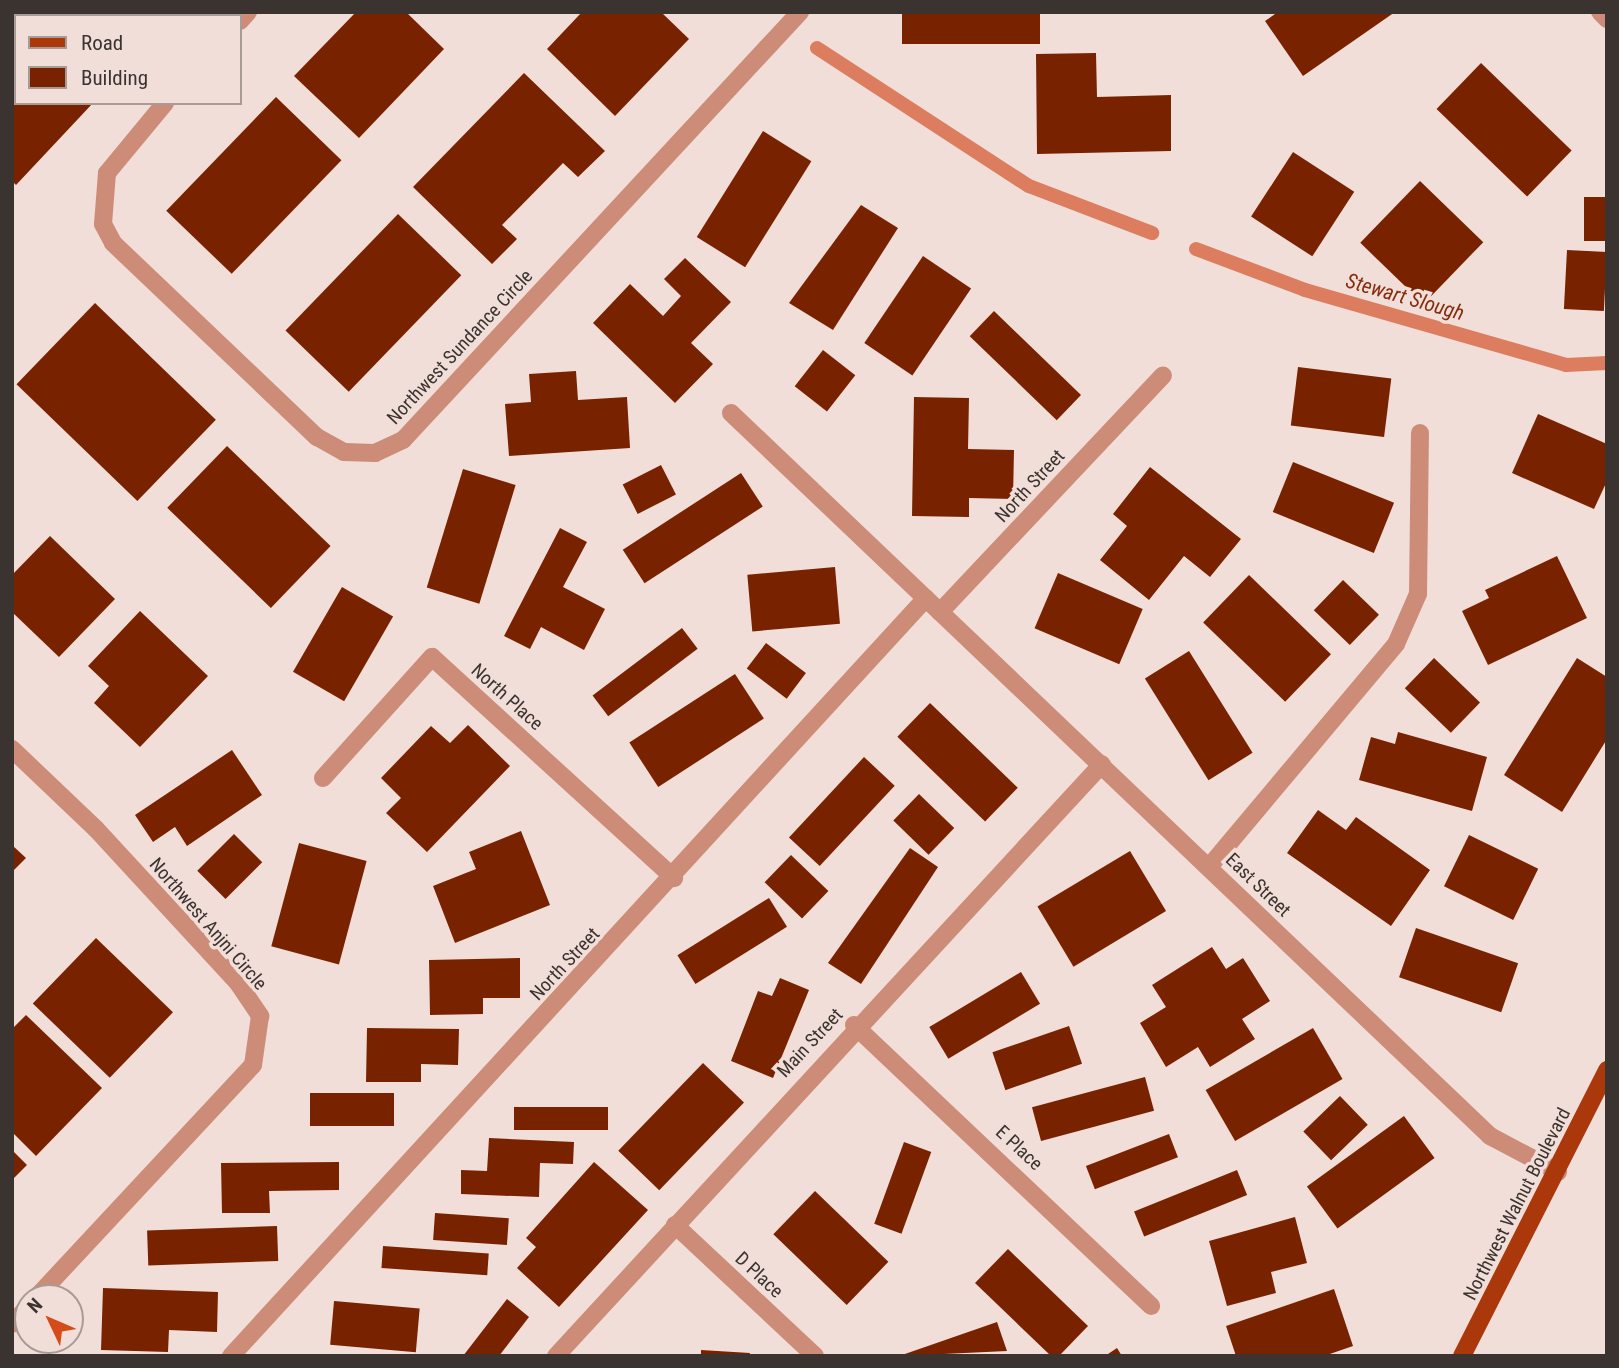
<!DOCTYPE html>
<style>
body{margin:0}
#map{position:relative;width:1619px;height:1368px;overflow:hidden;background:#f2ded8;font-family:"Roboto Condensed",sans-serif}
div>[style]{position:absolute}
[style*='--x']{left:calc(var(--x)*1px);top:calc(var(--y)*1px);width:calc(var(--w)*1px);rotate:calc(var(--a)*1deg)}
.stream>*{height:14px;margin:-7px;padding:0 7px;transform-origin:7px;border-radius:7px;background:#dc7d5f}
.building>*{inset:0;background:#792200;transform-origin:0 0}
.minor>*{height:18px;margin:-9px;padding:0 9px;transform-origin:9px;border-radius:9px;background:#cc8c78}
.major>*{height:18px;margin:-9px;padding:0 9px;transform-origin:9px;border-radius:9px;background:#ab380a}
span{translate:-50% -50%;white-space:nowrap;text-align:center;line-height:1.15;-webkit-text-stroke:7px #f2ded8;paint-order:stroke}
.street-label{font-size:19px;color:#3a3330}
.water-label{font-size:21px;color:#842e0f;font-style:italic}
.frame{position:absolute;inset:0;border:14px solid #3a3330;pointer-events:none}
.legend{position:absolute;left:14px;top:14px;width:228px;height:91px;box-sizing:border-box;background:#f2ded8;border:2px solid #a89a95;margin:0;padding:9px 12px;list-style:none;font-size:21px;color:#3a3330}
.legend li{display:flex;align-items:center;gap:14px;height:35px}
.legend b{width:35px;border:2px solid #a89a95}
.north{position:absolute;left:14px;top:1284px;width:70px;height:70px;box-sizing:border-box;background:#f2ded8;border:2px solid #a89a95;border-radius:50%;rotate:314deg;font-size:19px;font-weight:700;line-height:28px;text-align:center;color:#3a3330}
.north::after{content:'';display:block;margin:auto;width:24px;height:32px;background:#d34c1a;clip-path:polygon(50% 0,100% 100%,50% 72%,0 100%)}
</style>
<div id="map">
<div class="stream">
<div style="--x:817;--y:48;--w:253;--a:33.1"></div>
<div style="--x:1029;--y:186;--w:132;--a:20.9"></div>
<div style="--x:1196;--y:249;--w:116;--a:20.6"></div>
<div style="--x:1305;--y:290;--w:272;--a:16"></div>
<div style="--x:1566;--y:365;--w:41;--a:-2.8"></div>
</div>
<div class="building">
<div style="left:27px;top:12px;width:52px;height:5px"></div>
<div style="clip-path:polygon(132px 12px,158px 12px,155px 16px)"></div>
<div style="clip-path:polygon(356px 12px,406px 12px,444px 49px,359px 138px,294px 76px)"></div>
<div style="clip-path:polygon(582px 12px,661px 12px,689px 39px,615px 116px,547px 49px)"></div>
<div style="left:902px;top:12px;width:138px;height:32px"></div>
<div style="clip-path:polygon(1278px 12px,1395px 12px,1303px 76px,1265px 21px)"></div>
<div style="clip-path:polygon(16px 24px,16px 103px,93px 103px,16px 185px,12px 181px)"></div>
<div style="clip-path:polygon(1096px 53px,1097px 97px,1171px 95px,1171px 151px,1037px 154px,1036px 54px)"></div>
<div style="left:1481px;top:63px;width:126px;height:64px;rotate:44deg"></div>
<div style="clip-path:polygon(524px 73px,605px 151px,578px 177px,563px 163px,502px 225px,517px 239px,492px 264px,413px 187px)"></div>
<div style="left:276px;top:97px;width:91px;height:158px;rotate:44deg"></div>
<div style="left:763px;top:131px;width:57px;height:125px;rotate:32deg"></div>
<div style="left:1293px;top:152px;width:73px;height:77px;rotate:33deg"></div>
<div style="left:1420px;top:181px;width:88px;height:86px;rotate:44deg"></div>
<div style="left:1584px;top:197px;width:23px;height:44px"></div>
<div style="clip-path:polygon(861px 205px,898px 228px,833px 330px,789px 303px)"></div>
<div style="left:398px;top:214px;width:88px;height:162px;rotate:44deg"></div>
<div style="left:1567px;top:250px;width:40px;height:59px;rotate:3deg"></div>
<div style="left:923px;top:256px;width:58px;height:105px;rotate:34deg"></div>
<div style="clip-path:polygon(685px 258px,731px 302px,691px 343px,713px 364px,675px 403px,593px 323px,630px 284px,663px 316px,681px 296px,664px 279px)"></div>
<div style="left:95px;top:303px;width:168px;height:113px;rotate:44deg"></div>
<div style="left:994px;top:311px;width:121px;height:35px;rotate:44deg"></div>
<div style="left:823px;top:350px;width:41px;height:46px;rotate:38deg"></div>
<div style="left:1298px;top:367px;width:94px;height:59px;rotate:7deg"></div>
<div style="clip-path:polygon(576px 371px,578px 400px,627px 397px,630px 448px,509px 456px,505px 404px,531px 402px,529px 374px)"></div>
<div style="clip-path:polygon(914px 397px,969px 398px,968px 449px,1014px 450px,1013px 499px,969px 498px,969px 517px,912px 516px)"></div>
<div style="clip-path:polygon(1538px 414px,1607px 444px,1607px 481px,1594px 509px,1512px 473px)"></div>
<div style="left:227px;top:446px;width:144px;height:86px;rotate:44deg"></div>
<div style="left:1293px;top:462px;width:109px;height:54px;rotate:22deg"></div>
<div style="left:661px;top:465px;width:33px;height:43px;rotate:63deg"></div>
<div style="clip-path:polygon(1150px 467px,1241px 539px,1210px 577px,1184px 556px,1149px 600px,1100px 560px,1127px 526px,1113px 514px)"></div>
<div style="left:463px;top:469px;width:55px;height:124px;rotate:17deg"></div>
<div style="left:741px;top:473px;width:40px;height:141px;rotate:57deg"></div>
<div style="clip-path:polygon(560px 528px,587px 542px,563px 587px,605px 609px,584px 650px,541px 627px,530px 649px,504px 636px)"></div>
<div style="clip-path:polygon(50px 536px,115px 599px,59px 657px,12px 612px,12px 575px)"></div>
<div style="clip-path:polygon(1557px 556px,1587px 618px,1488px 665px,1462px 611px,1489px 598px,1485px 590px)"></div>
<div style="left:835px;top:567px;width:57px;height:88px;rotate:85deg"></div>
<div style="left:1058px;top:573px;width:92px;height:60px;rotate:23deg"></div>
<div style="left:1249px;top:575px;width:114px;height:66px;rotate:44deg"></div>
<div style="left:1343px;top:580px;width:50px;height:42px;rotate:44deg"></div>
<div style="left:342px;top:587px;width:59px;height:98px;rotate:30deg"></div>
<div style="clip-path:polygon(140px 611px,208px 676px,140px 747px,94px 703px,109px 686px,88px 666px)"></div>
<div style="left:682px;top:628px;width:26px;height:112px;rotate:53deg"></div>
<div style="left:766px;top:643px;width:50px;height:32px;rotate:37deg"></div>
<div style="left:1189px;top:651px;width:120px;height:52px;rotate:58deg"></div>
<div style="left:1434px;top:658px;width:64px;height:42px;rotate:44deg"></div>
<div style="clip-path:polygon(1577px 658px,1607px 677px,1607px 739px,1562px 812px,1504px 775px)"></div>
<div style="left:735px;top:674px;width:53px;height:126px;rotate:57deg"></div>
<div style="left:930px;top:703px;width:122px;height:47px;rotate:44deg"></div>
<div style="clip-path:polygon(468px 725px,510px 766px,427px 852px,386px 813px,401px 798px,381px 778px,431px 726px,450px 743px)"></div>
<div style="clip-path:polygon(1398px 732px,1487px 757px,1472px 811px,1359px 780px,1371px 737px,1395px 744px)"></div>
<div style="clip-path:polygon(232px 750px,262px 795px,187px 846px,175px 827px,153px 842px,135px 815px)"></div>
<div style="left:864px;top:757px;width:42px;height:110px;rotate:43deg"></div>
<div style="left:919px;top:794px;width:49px;height:37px;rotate:44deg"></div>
<div style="clip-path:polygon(1318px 810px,1346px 830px,1356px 817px,1430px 870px,1391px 926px,1287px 853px)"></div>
<div style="clip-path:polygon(521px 831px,550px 905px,455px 943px,433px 886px,476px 869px,469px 852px)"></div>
<div style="left:234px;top:834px;width:40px;height:52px;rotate:45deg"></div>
<div style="left:1469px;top:835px;width:77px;height:57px;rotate:26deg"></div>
<div style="left:299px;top:843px;width:70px;height:107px;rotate:15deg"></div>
<div style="clip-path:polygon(12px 845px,26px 858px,12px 872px)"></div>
<div style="clip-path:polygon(910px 848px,938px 867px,861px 984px,828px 963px)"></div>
<div style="left:1130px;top:851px;width:70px;height:108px;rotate:59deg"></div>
<div style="left:791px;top:855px;width:52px;height:38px;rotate:44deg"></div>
<div style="left:769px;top:898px;width:34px;height:108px;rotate:58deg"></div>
<div style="left:1416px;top:928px;width:108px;height:52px;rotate:19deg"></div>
<div style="left:96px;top:938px;width:107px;height:91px;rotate:44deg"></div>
<div style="clip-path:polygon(1212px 947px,1226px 969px,1243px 958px,1270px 1001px,1242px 1019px,1255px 1039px,1210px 1067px,1198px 1047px,1166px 1067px,1140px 1023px,1166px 1007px,1152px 985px)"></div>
<div style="clip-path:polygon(520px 958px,520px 998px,483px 998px,483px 1014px,430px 1015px,429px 960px)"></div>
<div style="left:1021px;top:972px;width:37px;height:107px;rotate:59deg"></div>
<div style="clip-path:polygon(780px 978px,809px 990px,773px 1078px,731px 1061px,758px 991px,772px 996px)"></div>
<div style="clip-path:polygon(26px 1015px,102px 1088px,36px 1156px,12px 1132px,12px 1029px)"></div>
<div style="left:1069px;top:1026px;width:40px;height:81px;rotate:71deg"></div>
<div style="clip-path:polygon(367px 1028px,459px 1029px,458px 1065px,421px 1064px,421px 1082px,366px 1082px)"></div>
<div style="left:1313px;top:1028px;width:59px;height:124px;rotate:60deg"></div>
<div style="left:703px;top:1063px;width:57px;height:122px;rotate:44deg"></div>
<div style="left:1145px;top:1077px;width:35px;height:117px;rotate:75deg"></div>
<div style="left:310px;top:1093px;width:84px;height:33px"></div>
<div style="left:1340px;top:1096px;width:40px;height:51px;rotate:46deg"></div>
<div style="left:608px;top:1107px;width:23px;height:94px;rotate:90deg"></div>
<div style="left:1404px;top:1116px;width:52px;height:120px;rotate:54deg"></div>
<div style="left:1169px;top:1134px;width:25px;height:89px;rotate:69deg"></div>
<div style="clip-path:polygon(489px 1138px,574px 1142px,573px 1164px,540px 1163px,539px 1197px,461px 1194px,461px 1170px,487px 1171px)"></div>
<div style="left:904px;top:1142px;width:29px;height:87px;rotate:20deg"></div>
<div style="clip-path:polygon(12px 1150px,27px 1165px,12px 1180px)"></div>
<div style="clip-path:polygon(339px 1162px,339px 1190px,269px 1191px,270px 1213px,222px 1213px,221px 1163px)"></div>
<div style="clip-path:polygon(594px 1162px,648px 1210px,559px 1307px,517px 1268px,536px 1247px,526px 1238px)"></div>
<div style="left:1237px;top:1170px;width:27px;height:111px;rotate:68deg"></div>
<div style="left:815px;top:1191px;width:102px;height:60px;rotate:44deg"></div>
<div style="left:435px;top:1213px;width:74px;height:27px;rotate:4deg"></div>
<div style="clip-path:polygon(1295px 1217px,1307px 1263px,1271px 1272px,1276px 1293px,1227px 1306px,1209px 1241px)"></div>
<div style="left:277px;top:1226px;width:35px;height:130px;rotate:88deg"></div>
<div style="left:383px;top:1246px;width:106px;height:22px;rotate:4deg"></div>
<div style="clip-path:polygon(1008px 1249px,1088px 1326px,1059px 1356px,1051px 1356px,975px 1283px)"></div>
<div style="clip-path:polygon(103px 1288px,218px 1292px,217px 1332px,169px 1330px,168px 1352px,101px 1350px)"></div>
<div style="clip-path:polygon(1334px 1289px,1353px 1346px,1324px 1356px,1236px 1356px,1226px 1326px)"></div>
<div style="clip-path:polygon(507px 1299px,529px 1317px,499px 1356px,463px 1356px)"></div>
<div style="left:334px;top:1301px;width:86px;height:44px;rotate:5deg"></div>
<div style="clip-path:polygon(997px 1322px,1007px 1351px,902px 1356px,902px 1355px)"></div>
<div style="clip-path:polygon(1117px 1348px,1122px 1356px,1105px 1356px)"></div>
<div style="clip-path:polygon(701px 1350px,750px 1353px,749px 1356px,701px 1356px)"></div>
</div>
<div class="minor">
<div style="--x:1600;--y:12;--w:10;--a:45"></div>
<div style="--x:240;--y:21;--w:12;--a:-48"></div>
<div style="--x:165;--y:103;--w:91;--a:129.6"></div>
<div style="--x:107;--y:173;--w:51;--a:94.5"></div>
<div style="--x:103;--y:224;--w:21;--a:62"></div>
<div style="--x:113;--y:243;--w:282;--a:43.6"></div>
<div style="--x:317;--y:437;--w:31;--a:29"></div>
<div style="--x:344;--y:452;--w:31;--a:2"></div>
<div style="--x:375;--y:453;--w:31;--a:-25"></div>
<div style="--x:403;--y:440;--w:584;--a:-47.15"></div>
<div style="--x:731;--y:413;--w:289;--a:43.6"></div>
<div style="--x:940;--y:612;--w:325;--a:-46.7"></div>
<div style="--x:940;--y:612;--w:760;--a:43.61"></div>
<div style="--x:1490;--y:1136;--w:77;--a:27.9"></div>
<div style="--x:12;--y:749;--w:116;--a:43.6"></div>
<div style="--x:96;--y:829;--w:209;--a:47.3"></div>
<div style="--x:238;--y:983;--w:40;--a:56"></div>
<div style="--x:260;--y:1016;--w:49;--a:98.1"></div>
<div style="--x:253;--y:1065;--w:318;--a:133"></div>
<div style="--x:323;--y:778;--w:163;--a:-48"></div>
<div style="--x:432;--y:657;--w:328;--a:42.4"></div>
<div style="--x:1209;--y:867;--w:291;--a:-50"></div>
<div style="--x:1396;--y:644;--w:55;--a:-66.3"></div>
<div style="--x:1418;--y:594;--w:161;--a:-89.3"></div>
<div style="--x:854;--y:1025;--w:409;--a:43.4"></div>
<div style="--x:675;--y:1225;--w:192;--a:43.1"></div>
<div style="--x:12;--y:1324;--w:23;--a:-47"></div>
<div style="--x:231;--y:1356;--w:1028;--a:-47.48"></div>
<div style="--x:556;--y:1356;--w:805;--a:-47.31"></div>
</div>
<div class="major">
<div style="--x:1462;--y:1356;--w:321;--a:-63.1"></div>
</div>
<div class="street-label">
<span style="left:460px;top:347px;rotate:-47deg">Northwest Sundance Circle</span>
<span style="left:1030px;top:486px;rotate:-47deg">North Street</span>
<span style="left:507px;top:697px;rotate:42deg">North Place</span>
<span style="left:1258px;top:885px;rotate:44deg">East Street</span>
<span style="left:208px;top:924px;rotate:49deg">Northwest Anjni Circle</span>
<span style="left:565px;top:964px;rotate:-47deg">North Street</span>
<span style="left:810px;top:1043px;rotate:-47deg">Main Street</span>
<span style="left:1019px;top:1148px;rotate:43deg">E Place</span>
<span style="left:1517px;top:1204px;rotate:-63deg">Northwest Walnut Boulevard</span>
<span style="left:759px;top:1275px;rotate:43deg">D Place</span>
</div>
<div class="water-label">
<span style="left:1405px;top:297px;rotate:16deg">Stewart Slough</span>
</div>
<div class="frame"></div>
<ul class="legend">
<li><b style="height:9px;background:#ab380a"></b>Road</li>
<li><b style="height:19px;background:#792200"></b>Building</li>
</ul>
<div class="north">N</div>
</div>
